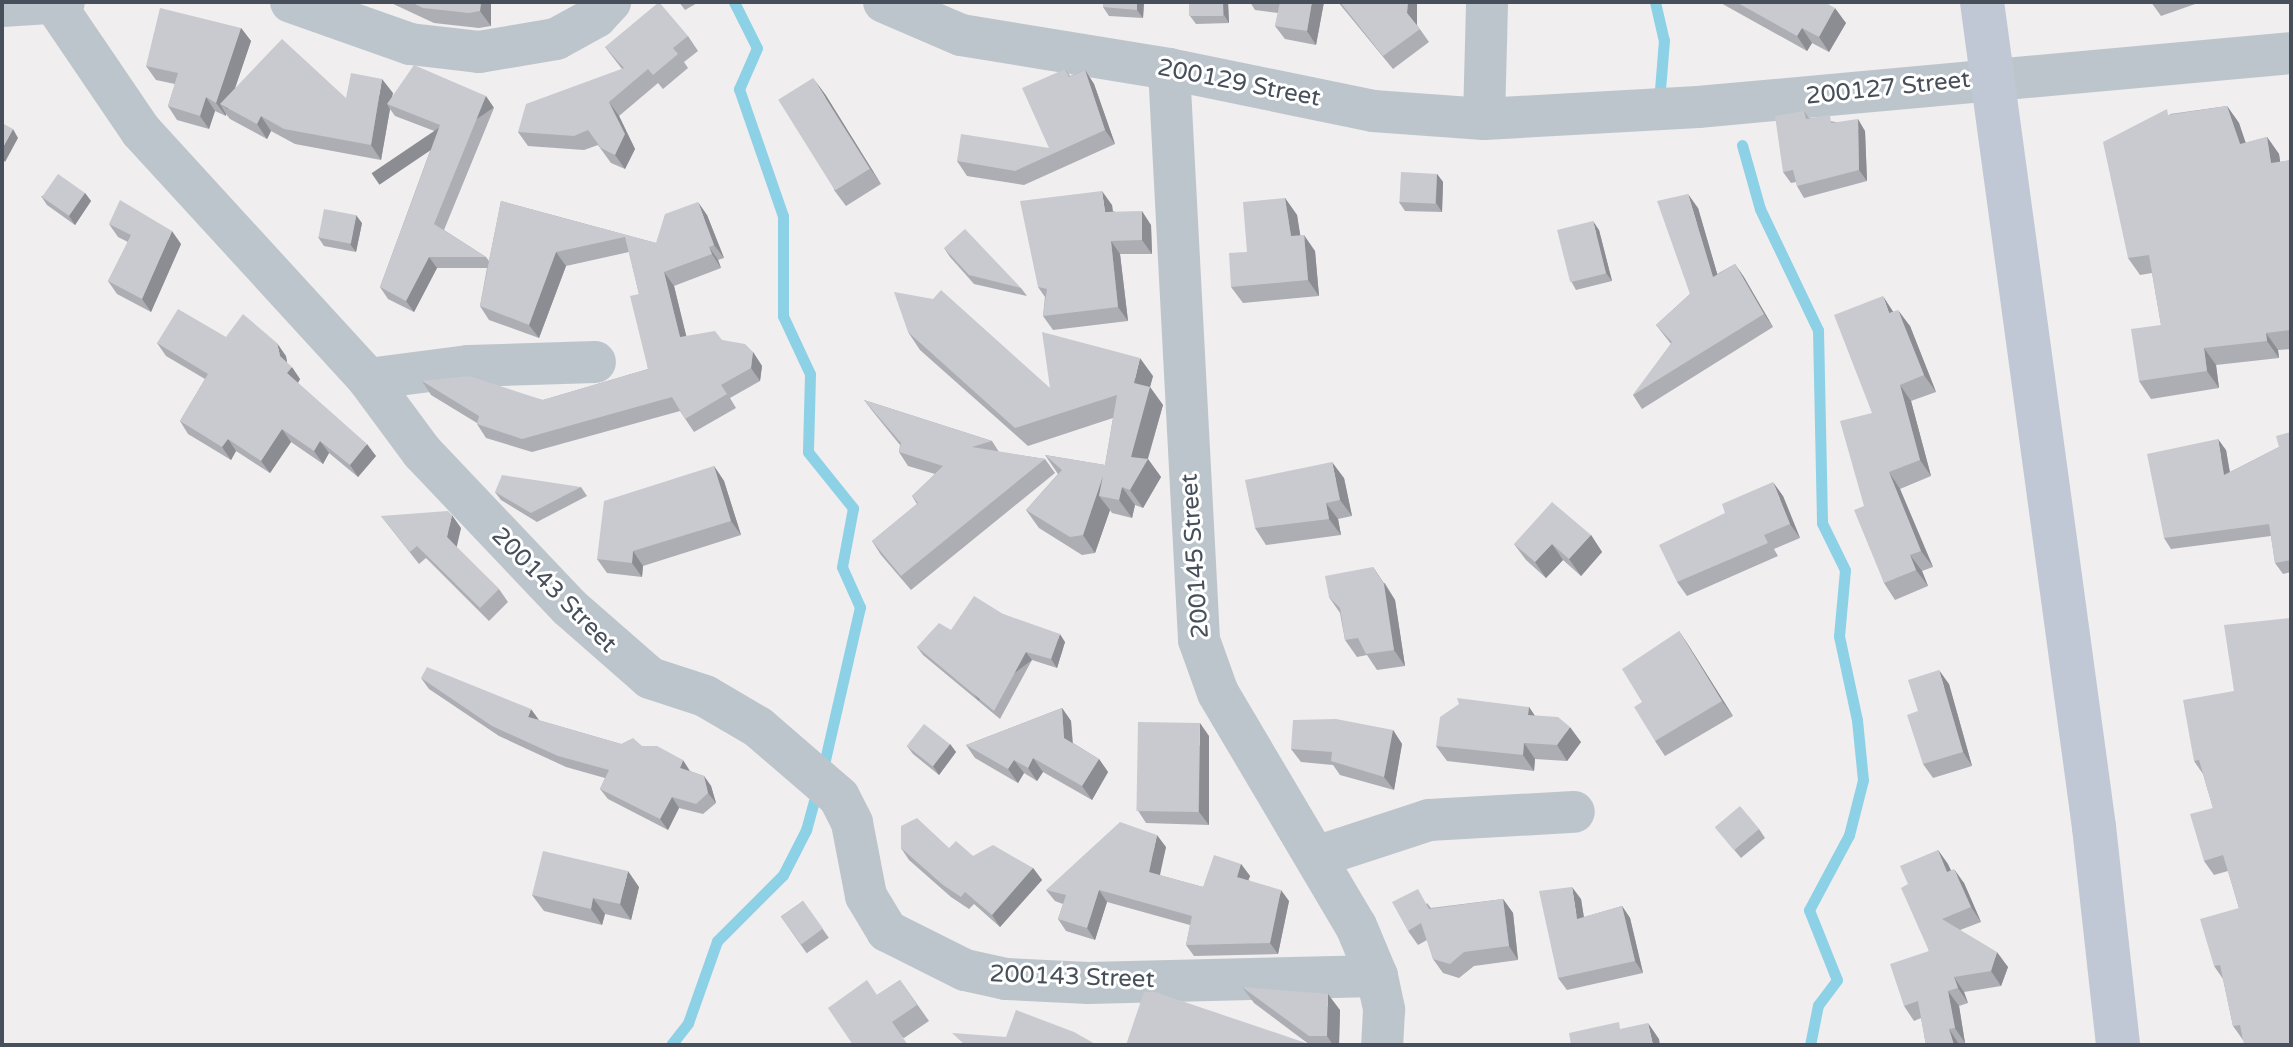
<!DOCTYPE html>
<style>
body{margin:0}
#map{position:relative;width:2293px;height:1047px;overflow:hidden;background:#f0eeee;font-family:"Varela Round",sans-serif}
div>[style]{position:absolute}
[style*='--x']{left:calc(var(--x)*1px);top:calc(var(--y)*1px);width:calc(var(--w)*1px);rotate:calc(var(--a)*1deg)}
.stream>*{height:11px;margin:-5.5px;padding:0 5.5px;transform-origin:5.5px;border-radius:5.5px;background:#8dd1e7}
.street>*{height:42px;margin:-21px;padding:0 21px;transform-origin:21px;border-radius:21px;background:#bdc5cc}
.secondary>*{height:44px;margin:-22px;padding:0 22px;transform-origin:22px;border-radius:22px;background:#bfc8d4}
.wall>*{inset:0;background:#acaeb3;transform-origin:0 0}
.shaded-wall>*{inset:0;background:#8c8d92;transform-origin:0 0}
.building>*{inset:0;background:#c8cad0;transform-origin:0 0}
span{translate:-50% -50%;white-space:nowrap;text-align:center;line-height:1.15;-webkit-text-stroke:6px #fff;paint-order:stroke}
.street-label{font-size:24px;color:#47505a}
.frame{position:absolute;inset:0;border:4px solid #47505a;pointer-events:none}
</style>
<div id="map">
<div class="stream">
<div style="--x:734;--y:2;--w:51;--a:63.4"></div>
<div style="--x:757;--y:48;--w:45;--a:113.7"></div>
<div style="--x:739;--y:89;--w:134;--a:70.9"></div>
<div style="--x:783;--y:216;--w:100;--a:90"></div>
<div style="--x:783;--y:316;--w:64;--a:65"></div>
<div style="--x:810;--y:374;--w:78;--a:91.5"></div>
<div style="--x:808;--y:452;--w:72;--a:51.2"></div>
<div style="--x:853;--y:508;--w:60;--a:100.6"></div>
<div style="--x:842;--y:567;--w:44;--a:65.8"></div>
<div style="--x:860;--y:607;--w:166;--a:102.9"></div>
<div style="--x:1655;--y:2;--w:39;--a:77"></div>
<div style="--x:1664;--y:40;--w:50;--a:94.6"></div>
<div style="--x:1742;--y:145;--w:66;--a:74.3"></div>
<div style="--x:1760;--y:209;--w:134;--a:64.4"></div>
<div style="--x:1818;--y:330;--w:193;--a:88.8"></div>
<div style="--x:1822;--y:523;--w:52;--a:63.9"></div>
<div style="--x:1845;--y:570;--w:66;--a:95.2"></div>
<div style="--x:1839;--y:636;--w:86;--a:77.9"></div>
<div style="--x:1857;--y:720;--w:60;--a:84.3"></div>
<div style="--x:1863;--y:780;--w:57;--a:104.3"></div>
<div style="--x:1849;--y:835;--w:85;--a:118.1"></div>
<div style="--x:1809;--y:910;--w:75;--a:68.2"></div>
<div style="--x:1837;--y:980;--w:31;--a:127"></div>
<div style="--x:1818;--y:1005;--w:41;--a:101.3"></div>
<div style="--x:671;--y:1045;--w:28;--a:-52"></div>
<div style="--x:688;--y:1023;--w:87;--a:-70.5"></div>
<div style="--x:717;--y:941;--w:93;--a:-45"></div>
<div style="--x:783;--y:875;--w:51;--a:-62.9"></div>
<div style="--x:806;--y:830;--w:41;--a:-74.6"></div>
</div>
<div class="street">
<div style="--x:291;--y:2;--w:126;--a:19.4"></div>
<div style="--x:410;--y:44;--w:69;--a:6.6"></div>
<div style="--x:479;--y:52;--w:78;--a:-9.6"></div>
<div style="--x:556;--y:39;--w:46;--a:-28.8"></div>
<div style="--x:596;--y:17;--w:21;--a:-47"></div>
<div style="--x:884;--y:2;--w:84;--a:23.2"></div>
<div style="--x:961;--y:35;--w:211;--a:9.3"></div>
<div style="--x:1169;--y:69;--w:208;--a:11.6"></div>
<div style="--x:1373;--y:111;--w:111;--a:4.1"></div>
<div style="--x:1484;--y:119;--w:214;--a:-3.2"></div>
<div style="--x:1698;--y:107;--w:595;--a:-5.2"></div>
<div style="--x:54;--y:3;--w:155;--a:55.8"></div>
<div style="--x:141;--y:131;--w:336;--a:47.5"></div>
<div style="--x:368;--y:379;--w:91;--a:53.5"></div>
<div style="--x:422;--y:452;--w:214;--a:46.5"></div>
<div style="--x:569;--y:607;--w:108;--a:41.2"></div>
<div style="--x:650;--y:678;--w:58;--a:18.1"></div>
<div style="--x:705;--y:696;--w:61;--a:30.3"></div>
<div style="--x:758;--y:727;--w:107;--a:40.8"></div>
<div style="--x:839;--y:797;--w:29;--a:63"></div>
<div style="--x:852;--y:823;--w:74;--a:79.1"></div>
<div style="--x:866;--y:896;--w:41;--a:59"></div>
<div style="--x:887;--y:931;--w:87;--a:26.6"></div>
<div style="--x:965;--y:970;--w:42;--a:12.4"></div>
<div style="--x:1006;--y:979;--w:82;--a:2.8"></div>
<div style="--x:1088;--y:983;--w:289;--a:-1.4"></div>
<div style="--x:2;--y:6;--w:62;--a:-3.7"></div>
<div style="--x:1169;--y:69;--w:572;--a:86.99"></div>
<div style="--x:1199;--y:640;--w:56;--a:70.3"></div>
<div style="--x:1218;--y:693;--w:271;--a:59.4"></div>
<div style="--x:1356;--y:926;--w:54;--a:67.2"></div>
<div style="--x:1377;--y:976;--w:35;--a:78"></div>
<div style="--x:1384;--y:1010;--w:35;--a:93"></div>
<div style="--x:1484;--y:119;--w:117;--a:-88.5"></div>
<div style="--x:368;--y:379;--w:101;--a:-7.4"></div>
<div style="--x:468;--y:366;--w:127;--a:-1.8"></div>
<div style="--x:1316;--y:857;--w:119;--a:-18.1"></div>
<div style="--x:1429;--y:820;--w:145;--a:-3.2"></div>
</div>
<div class="secondary">
<div style="--x:1982;--y:2;--w:833;--a:82.27"></div>
<div style="--x:2094;--y:827;--w:219;--a:83.7"></div>
</div>
<div class="wall">
<div style="clip-path:polygon(389px 2px,491px 2px,491px 26px,479px 28px,434px 23px)"></div>
<div style="clip-path:polygon(679px 2px,699px 2px,685px 10px)"></div>
<div style="clip-path:polygon(1144px 2px,1143px 18px,1109px 16px,1103px 7px)"></div>
<div style="clip-path:polygon(1228px 2px,1229px 23px,1196px 24px,1190px 16px)"></div>
<div style="clip-path:polygon(1250px 2px,1324px 2px,1316px 45px,1285px 39px,1275px 26px,1278px 13px,1255px 10px)"></div>
<div style="clip-path:polygon(1338px 2px,1417px 2px,1417px 25px,1429px 42px,1393px 69px)"></div>
<div style="clip-path:polygon(1719px 2px,1826px 2px,1846px 23px,1829px 52px,1812px 43px,1807px 51px)"></div>
<div style="clip-path:polygon(2151px 2px,2198px 2px,2198px 3px,2161px 16px)"></div>
<div style="clip-path:polygon(241px 28px,251px 41px,235px 88px,346px 98px,393px 93px,392px 96px,494px 108px,444px 230px,486px 257px,489px 261px,501px 201px,656px 243px,707px 215px,724px 258px,718px 260px,721px 268px,674px 286px,686px 336px,722px 340px,753px 352px,762px 366px,760px 381px,730px 398px,736px 408px,694px 432px,680px 411px,532px 452px,486px 438px,477px 424px,477px 423px,431px 395px,422px 381px,543px 400px,648px 369px,639px 294px,629px 252px,566px 266px,539px 338px,489px 320px,480px 306px,487px 268px,437px 268px,414px 312px,388px 299px,380px 287px,437px 132px,395px 116px,390px 109px,381px 160px,295px 144px,271px 131px,267px 139px,230px 119px,226px 114px,226px 116px,215px 111px,209px 129px,177px 120px,168px 106px,175px 84px,156px 80px,146px 66px)"></div>
<div style="clip-path:polygon(688px 36px,698px 51px,684px 62px,688px 68px,663px 89px,658px 83px,619px 116px,635px 149px,625px 169px,611px 163px,598px 145px,584px 150px,528px 146px,518px 132px,622px 69px,605px 47px)"></div>
<div style="clip-path:polygon(1065px 69px,1070px 76px,1085px 70px,1094px 84px,1115px 144px,1024px 185px,967px 176px,957px 161px,1049px 148px)"></div>
<div style="clip-path:polygon(825px 94px,881px 184px,846px 206px,834px 190px)"></div>
<div style="clip-path:polygon(2227px 106px,2239px 123px,2245px 143px,2267px 137px,2279px 154px,2280px 162px,2291px 160px,2291px 349px,2278px 350px,2279px 358px,2216px 365px,2219px 388px,2151px 399px,2139px 381px,2161px 325px,2152px 273px,2140px 275px,2128px 258px,2170px 114px)"></div>
<div style="clip-path:polygon(1804px 111px,1809px 118px,1836px 122px,1865px 131px,1867px 181px,1804px 198px,1797px 186px,1796px 182px,1791px 183px,1783px 172px)"></div>
<div style="clip-path:polygon(1437px 174px,1443px 182px,1442px 212px,1405px 211px,1399px 202px)"></div>
<div style="clip-path:polygon(85px 193px,91px 201px,75px 225px,47px 205px,41px 196px)"></div>
<div style="clip-path:polygon(1285px 198px,1297px 215px,1300px 235px,1315px 251px,1319px 296px,1243px 303px,1231px 287px,1247px 252px)"></div>
<div style="clip-path:polygon(1112px 205px,1113px 211px,1151px 225px,1152px 254px,1120px 254px,1128px 321px,1053px 330px,1043px 316px,1045px 297px,1038px 287px)"></div>
<div style="clip-path:polygon(1698px 208px,1717px 274px,1735px 264px,1773px 327px,1642px 409px,1633px 395px,1671px 344px,1656px 325px,1690px 294px)"></div>
<div style="clip-path:polygon(362px 223px,356px 252px,324px 246px,318px 237px)"></div>
<div style="clip-path:polygon(109px 224px,181px 244px,151px 312px,117px 294px,108px 281px,128px 242px,118px 237px)"></div>
<div style="clip-path:polygon(1599px 230px,1612px 281px,1576px 290px,1571px 281px)"></div>
<div style="clip-path:polygon(944px 248px,1021px 288px,1027px 296px,974px 284px,950px 257px)"></div>
<div style="clip-path:polygon(1893px 312px,1910px 326px,1936px 392px,1911px 401px,1931px 476px,1900px 489px,1933px 567px,1922px 571px,1928px 586px,1895px 600px,1884px 583px,1864px 506px,1872px 413px)"></div>
<div style="clip-path:polygon(908px 332px,1050px 388px,1153px 376px,1150px 387px,1163px 405px,1148px 459px,1161px 477px,1143px 508px,1135px 505px,1132px 518px,1112px 513px,1110px 510px,1095px 553px,1082px 555px,1039px 528px,1026px 510px,1058px 474px,1045px 455px,1105px 465px,1113px 418px,1028px 446px,920px 350px)"></div>
<div style="clip-path:polygon(226px 337px,286px 356px,287px 363px,300px 379px,298px 383px,376px 456px,358px 477px,329px 453px,323px 464px,291px 442px,270px 473px,236px 451px,231px 460px,188px 434px,180px 421px,205px 379px,166px 356px,157px 343px)"></div>
<div style="clip-path:polygon(864px 400px,992px 441px,999px 452px,1045px 459px,1055px 473px,911px 590px,881px 555px,872px 541px,917px 504px,912px 496px,935px 474px,908px 466px,899px 452px,900px 445px,874px 413px)"></div>
<div style="clip-path:polygon(2291px 432px,2291px 572px,2283px 574px,2275px 563px,2271px 536px,2171px 549px,2164px 538px,2226px 450px,2230px 472px,2279px 447px)"></div>
<div style="clip-path:polygon(714px 466px,724px 481px,741px 535px,643px 566px,642px 577px,607px 573px,597px 559px)"></div>
<div style="clip-path:polygon(1344px 478px,1352px 516px,1338px 519px,1341px 535px,1266px 545px,1255px 528px)"></div>
<div style="clip-path:polygon(581px 487px,587px 496px,537px 522px,501px 500px,495px 492px)"></div>
<div style="clip-path:polygon(1783px 496px,1800px 538px,1774px 549px,1778px 556px,1687px 596px,1677px 582px)"></div>
<div style="clip-path:polygon(381px 516px,461px 528px,456px 547px,499px 589px,508px 602px,489px 621px,426px 558px,419px 564px)"></div>
<div style="clip-path:polygon(1591px 535px,1602px 552px,1581px 576px,1563px 560px,1546px 578px,1526px 560px,1514px 544px)"></div>
<div style="clip-path:polygon(1385px 583px,1395px 600px,1405px 666px,1377px 670px,1367px 655px,1357px 657px,1345px 640px,1340px 613px,1329px 597px)"></div>
<div style="clip-path:polygon(1003px 614px,1065px 642px,1057px 668px,1032px 660px,1000px 719px,923px 655px,917px 647px,951px 630px)"></div>
<div style="clip-path:polygon(1679px 631px,1733px 716px,1665px 756px,1655px 741px)"></div>
<div style="clip-path:polygon(421px 678px,538px 720px,621px 744px,642px 746px,690px 771px,704px 776px,711px 786px,716px 803px,703px 814px,679px 808px,668px 830px,608px 799px,600px 789px,605px 778px,566px 767px,499px 736px,429px 689px)"></div>
<div style="clip-path:polygon(1949px 684px,1972px 766px,1933px 778px,1923px 764px,1918px 711px)"></div>
<div style="clip-path:polygon(2234px 691px,2243px 1040px,2233px 1026px,2223px 979px,2214px 966px,2239px 908px,2228px 871px,2214px 875px,2204px 861px,2213px 808px,2203px 774px,2194px 761px)"></div>
<div style="clip-path:polygon(1529px 707px,1535px 716px,1581px 742px,1567px 761px,1535px 759px,1534px 771px,1447px 761px,1436px 746px)"></div>
<div style="clip-path:polygon(1062px 708px,1071px 721px,1073px 743px,1099px 759px,1108px 772px,1092px 800px,1043px 772px,1037px 781px,1024px 773px,1018px 783px,975px 758px,966px 745px)"></div>
<div style="clip-path:polygon(1393px 730px,1402px 744px,1394px 790px,1340px 775px,1333px 765px,1301px 762px,1291px 749px)"></div>
<div style="clip-path:polygon(1209px 736px,1209px 825px,1146px 823px,1137px 809px)"></div>
<div style="clip-path:polygon(950px 744px,956px 752px,939px 775px,913px 754px,907px 746px)"></div>
<div style="clip-path:polygon(1715px 827px,1759px 829px,1765px 838px,1741px 858px)"></div>
<div style="clip-path:polygon(1166px 847px,1159px 875px,1203px 887px,1241px 864px,1250px 876px,1248px 880px,1289px 901px,1278px 954px,1194px 956px,1186px 945px,1190px 925px,1107px 902px,1095px 940px,1066px 931px,1058px 919px,1063px 904px,1055px 901px,1046px 890px)"></div>
<div style="clip-path:polygon(901px 848px,949px 848px,973px 856px,1033px 868px,1042px 880px,1000px 927px,974px 904px,969px 909px,951px 897px,909px 860px)"></div>
<div style="clip-path:polygon(1938px 850px,1951px 870px,1964px 883px,1981px 922px,1960px 930px,2008px 967px,2001px 986px,1964px 992px,1968px 1003px,1959px 1006px,1965px 1043px,1959px 1044px,1960px 1045px,1926px 1045px,1921px 1018px,1914px 1021px,1904px 1006px,1929px 951px,1908px 884px)"></div>
<div style="clip-path:polygon(639px 887px,631px 920px,605px 914px,602px 925px,544px 911px,532px 895px)"></div>
<div style="clip-path:polygon(1503px 899px,1513px 913px,1518px 960px,1474px 966px,1459px 978px,1443px 973px,1433px 959px,1427px 940px,1418px 945px,1408px 931px,1427px 903px,1431px 908px)"></div>
<div style="clip-path:polygon(1581px 899px,1584px 917px,1622px 906px,1630px 918px,1643px 973px,1567px 990px,1558px 978px)"></div>
<div style="left:803px;top:901px;width:45px;height:27px;rotate:55deg"></div>
<div style="clip-path:polygon(900px 980px,929px 1021px,904px 1038px,828px 1008px,877px 995px)"></div>
<div style="clip-path:polygon(1242px 987px,1340px 1010px,1339px 1045px,1310px 1045px,1254px 1003px)"></div>
</div>
<div class="shaded-wall">
<div style="clip-path:polygon(481px 2px,491px 2px,491px 26px,480px 11px)"></div>
<div style="clip-path:polygon(1137px 2px,1144px 2px,1143px 18px,1137px 10px)"></div>
<div style="clip-path:polygon(1223px 2px,1228px 2px,1229px 23px,1224px 15px)"></div>
<div style="clip-path:polygon(1312px 2px,1324px 2px,1316px 45px,1307px 31px)"></div>
<div style="clip-path:polygon(1408px 2px,1417px 2px,1417px 26px,1407px 13px)"></div>
<div style="clip-path:polygon(1835px 8px,1846px 23px,1829px 52px,1819px 37px)"></div>
<div style="clip-path:polygon(241px 28px,251px 41px,228px 109px,220px 104px,226px 114px,226px 116px,216px 103px)"></div>
<div style="clip-path:polygon(1802px 28px,1812px 43px,1807px 51px,1797px 36px)"></div>
<div style="clip-path:polygon(1085px 70px,1094px 84px,1115px 144px,1105px 130px)"></div>
<div style="clip-path:polygon(813px 78px,825px 94px,881px 184px,870px 168px)"></div>
<div style="clip-path:polygon(382px 79px,393px 93px,390px 105px,387px 104px,390px 109px,381px 160px,371px 145px)"></div>
<div style="left:486px;top:96px;width:14px;height:138px;rotate:56deg"></div>
<div style="clip-path:polygon(206px 97px,215px 111px,209px 129px,200px 116px)"></div>
<div style="clip-path:polygon(609px 102px,619px 116px,635px 149px,625px 169px,615px 155px)"></div>
<div style="clip-path:polygon(2227px 106px,2239px 123px,2252px 161px,2240px 144px)"></div>
<div style="clip-path:polygon(261px 116px,271px 131px,267px 139px,257px 124px)"></div>
<div style="clip-path:polygon(1858px 119px,1865px 131px,1867px 181px,1859px 170px)"></div>
<div style="clip-path:polygon(13px 129px,18px 138px,5px 162px,2px 158px,2px 149px)"></div>
<div style="clip-path:polygon(2267px 137px,2279px 154px,2283px 180px,2271px 163px)"></div>
<div style="clip-path:polygon(1437px 174px,1443px 182px,1442px 212px,1436px 203px)"></div>
<div style="clip-path:polygon(1102px 191px,1112px 205px,1114px 225px,1105px 212px)"></div>
<div style="clip-path:polygon(85px 193px,91px 201px,75px 225px,69px 216px)"></div>
<div style="clip-path:polygon(1688px 194px,1698px 208px,1722px 290px,1713px 277px)"></div>
<div style="clip-path:polygon(1285px 198px,1297px 215px,1303px 252px,1291px 236px)"></div>
<div style="clip-path:polygon(698px 202px,707px 215px,724px 258px,714px 245px)"></div>
<div style="clip-path:polygon(1142px 211px,1151px 225px,1152px 254px,1142px 240px)"></div>
<div style="clip-path:polygon(356px 215px,362px 223px,356px 252px,350px 244px)"></div>
<div style="clip-path:polygon(1593px 221px,1599px 230px,1612px 281px,1606px 273px)"></div>
<div style="clip-path:polygon(172px 231px,181px 244px,151px 312px,142px 299px)"></div>
<div style="clip-path:polygon(1304px 235px,1315px 251px,1319px 296px,1308px 280px)"></div>
<div style="clip-path:polygon(1111px 241px,1120px 254px,1128px 321px,1118px 307px)"></div>
<div style="clip-path:polygon(709px 247px,718px 260px,721px 268px,712px 254px)"></div>
<div style="clip-path:polygon(556px 252px,566px 266px,539px 338px,529px 325px)"></div>
<div style="clip-path:polygon(429px 257px,437px 268px,414px 312px,406px 301px)"></div>
<div style="clip-path:polygon(1735px 264px,1744px 277px,1773px 327px,1764px 314px)"></div>
<div style="clip-path:polygon(664px 272px,674px 286px,690px 351px,680px 337px)"></div>
<div style="clip-path:polygon(1883px 296px,1894px 313px,1889px 313px)"></div>
<div style="clip-path:polygon(1898px 310px,1910px 326px,1936px 392px,1924px 375px)"></div>
<div style="clip-path:polygon(2266px 333px,2278px 350px,2279px 358px,2267px 341px)"></div>
<div style="clip-path:polygon(277px 343px,286px 356px,288px 369px,280px 356px)"></div>
<div style="clip-path:polygon(2204px 348px,2216px 365px,2219px 388px,2207px 371px)"></div>
<div style="clip-path:polygon(753px 352px,762px 366px,760px 381px,751px 368px)"></div>
<div style="clip-path:polygon(1140px 358px,1153px 376px,1150px 387px,1163px 405px,1147px 461px,1148px 459px,1161px 477px,1143px 508px,1130px 490px,1134px 383px)"></div>
<div style="clip-path:polygon(292px 367px,300px 379px,296px 386px,287px 373px)"></div>
<div style="clip-path:polygon(1900px 385px,1911px 401px,1931px 476px,1920px 460px)"></div>
<div style="clip-path:polygon(282px 429px,291px 442px,270px 473px,261px 461px)"></div>
<div style="clip-path:polygon(228px 439px,236px 451px,231px 460px,222px 447px)"></div>
<div style="clip-path:polygon(2218px 439px,2226px 450px,2232px 486px,2224px 475px)"></div>
<div style="clip-path:polygon(320px 441px,329px 453px,323px 464px,314px 451px)"></div>
<div style="clip-path:polygon(367px 444px,376px 456px,358px 477px,350px 465px)"></div>
<div style="clip-path:polygon(1332px 462px,1344px 478px,1352px 516px,1340px 500px)"></div>
<div style="clip-path:polygon(714px 466px,724px 481px,741px 535px,731px 521px)"></div>
<div style="clip-path:polygon(1889px 472px,1900px 489px,1933px 567px,1921px 551px)"></div>
<div style="clip-path:polygon(1103px 476px,1099px 496px,1110px 510px,1095px 553px,1083px 535px)"></div>
<div style="clip-path:polygon(1773px 482px,1783px 496px,1800px 538px,1790px 524px)"></div>
<div style="clip-path:polygon(1122px 487px,1135px 505px,1132px 518px,1119px 500px)"></div>
<div style="clip-path:polygon(1326px 503px,1338px 519px,1341px 535px,1329px 519px)"></div>
<div style="clip-path:polygon(452px 515px,461px 528px,456px 550px,447px 537px)"></div>
<div style="clip-path:polygon(1591px 535px,1602px 552px,1581px 576px,1569px 559px)"></div>
<div style="clip-path:polygon(1552px 544px,1563px 560px,1546px 578px,1535px 562px)"></div>
<div style="clip-path:polygon(633px 551px,643px 566px,642px 577px,632px 563px)"></div>
<div style="clip-path:polygon(1910px 555px,1922px 571px,1928px 586px,1916px 570px)"></div>
<div style="clip-path:polygon(1373px 567px,1395px 600px,1405px 666px,1394px 650px)"></div>
<div style="clip-path:polygon(1679px 631px,1689px 646px,1733px 716px,1722px 701px)"></div>
<div style="clip-path:polygon(1060px 634px,1065px 642px,1057px 668px,1051px 659px)"></div>
<div style="left:1026px;top:652px;width:10px;height:67px;rotate:53deg"></div>
<div style="clip-path:polygon(1939px 670px,1949px 684px,1972px 766px,1963px 752px)"></div>
<div style="clip-path:polygon(1529px 707px,1539px 722px,1528px 715px)"></div>
<div style="clip-path:polygon(1062px 708px,1071px 721px,1073px 751px,1064px 738px)"></div>
<div style="clip-path:polygon(531px 709px,539px 720px,528px 717px)"></div>
<div style="clip-path:polygon(1200px 723px,1209px 736px,1209px 825px,1199px 812px)"></div>
<div style="clip-path:polygon(1570px 727px,1581px 742px,1567px 761px,1557px 745px)"></div>
<div style="clip-path:polygon(1393px 730px,1402px 744px,1394px 790px,1384px 777px)"></div>
<div style="clip-path:polygon(1524px 743px,1535px 759px,1534px 771px,1523px 755px)"></div>
<div style="clip-path:polygon(950px 744px,956px 752px,939px 775px,933px 766px)"></div>
<div style="clip-path:polygon(1033px 758px,1043px 772px,1037px 781px,1028px 768px)"></div>
<div style="clip-path:polygon(1099px 759px,1108px 772px,1092px 800px,1082px 786px)"></div>
<div style="clip-path:polygon(683px 760px,690px 771px,680px 768px)"></div>
<div style="clip-path:polygon(1014px 760px,1024px 773px,1018px 783px,1008px 769px)"></div>
<div style="clip-path:polygon(704px 776px,711px 786px,716px 803px,708px 793px)"></div>
<div style="clip-path:polygon(672px 797px,679px 808px,668px 830px,660px 819px)"></div>
<div style="clip-path:polygon(1157px 835px,1166px 847px,1158px 884px,1149px 872px)"></div>
<div style="clip-path:polygon(1938px 850px,1948px 864px,1958px 886px,1947px 872px)"></div>
<div style="clip-path:polygon(1241px 864px,1250px 876px,1245px 889px,1237px 877px)"></div>
<div style="clip-path:polygon(1033px 868px,1042px 880px,1000px 927px,992px 915px)"></div>
<div style="clip-path:polygon(1954px 869px,1964px 883px,1981px 922px,1971px 907px)"></div>
<div style="clip-path:polygon(628px 871px,639px 887px,631px 920px,620px 904px)"></div>
<div style="clip-path:polygon(1572px 887px,1581px 899px,1586px 932px,1577px 919px)"></div>
<div style="clip-path:polygon(1099px 890px,1107px 902px,1095px 940px,1087px 928px)"></div>
<div style="clip-path:polygon(1281px 890px,1289px 901px,1278px 954px,1270px 943px)"></div>
<div style="clip-path:polygon(593px 898px,605px 914px,602px 925px,591px 909px)"></div>
<div style="clip-path:polygon(1503px 899px,1513px 913px,1518px 960px,1509px 946px)"></div>
<div style="clip-path:polygon(1622px 906px,1630px 918px,1643px 973px,1635px 961px)"></div>
<div style="clip-path:polygon(1997px 952px,2008px 967px,2001px 986px,1991px 971px)"></div>
<div style="clip-path:polygon(1954px 977px,1964px 992px,1968px 1003px,1958px 988px)"></div>
<div style="clip-path:polygon(1948px 991px,1959px 1006px,1965px 1043px,1955px 1028px)"></div>
<div style="clip-path:polygon(1328px 994px,1340px 1010px,1339px 1045px,1333px 1045px,1327px 1036px)"></div>
<div style="clip-path:polygon(1648px 1023px,1659px 1039px,1660px 1045px,1653px 1045px)"></div>
<div style="clip-path:polygon(1949px 1029px,1959px 1044px,1960px 1045px,1954px 1045px)"></div>
</div>
<div class="building">
<div style="clip-path:polygon(411px 2px,481px 2px,480px 11px,469px 13px,423px 8px)"></div>
<div style="clip-path:polygon(659px 2px,688px 36px,673px 48px,678px 54px,653px 75px,648px 69px,609px 102px,625px 134px,615px 155px,601px 148px,588px 130px,574px 136px,518px 132px,526px 104px,624px 68px,605px 47px)"></div>
<div style="clip-path:polygon(1103px 2px,1137px 2px,1137px 10px,1103px 7px)"></div>
<div style="left:1189px;top:2px;width:34px;height:14px"></div>
<div style="clip-path:polygon(1280px 2px,1312px 2px,1307px 31px,1275px 26px)"></div>
<div style="clip-path:polygon(1340px 2px,1408px 2px,1407px 13px,1420px 29px,1383px 56px)"></div>
<div style="clip-path:polygon(1736px 2px,1824px 2px,1835px 8px,1819px 37px,1802px 28px,1797px 36px)"></div>
<div style="clip-path:polygon(160px 8px,241px 28px,216px 103px,206px 97px,200px 116px,168px 106px,178px 73px,146px 66px)"></div>
<div style="clip-path:polygon(282px 39px,346px 98px,351px 73px,382px 79px,371px 145px,284px 129px,261px 116px,257px 124px,220px 104px)"></div>
<div style="clip-path:polygon(414px 65px,486px 96px,434px 224px,486px 257px,429px 257px,406px 301px,380px 287px,440px 125px,387px 104px)"></div>
<div style="clip-path:polygon(1065px 69px,1069px 77px,1085px 70px,1105px 130px,1015px 171px,957px 161px,961px 134px,1049px 148px,1022px 88px)"></div>
<div style="left:813px;top:78px;width:107px;height:41px;rotate:58deg"></div>
<div style="clip-path:polygon(2227px 106px,2240px 144px,2267px 137px,2271px 163px,2291px 160px,2291px 330px,2266px 333px,2267px 341px,2204px 348px,2207px 371px,2139px 381px,2131px 329px,2161px 325px,2149px 255px,2128px 258px,2103px 142px,2167px 109px,2168px 115px)"></div>
<div style="clip-path:polygon(1804px 111px,1806px 119px,1830px 115px,1831px 123px,1858px 119px,1859px 170px,1797px 186px,1793px 170px,1783px 172px,1775px 116px)"></div>
<div style="clip-path:polygon(2px 123px,13px 129px,2px 149px)"></div>
<div style="left:1401px;top:172px;width:36px;height:30px;rotate:3deg"></div>
<div style="left:58px;top:174px;width:33px;height:28px;rotate:35deg"></div>
<div style="clip-path:polygon(1102px 191px,1105px 212px,1142px 211px,1142px 240px,1111px 241px,1118px 307px,1043px 316px,1047px 289px,1038px 287px,1020px 201px)"></div>
<div style="clip-path:polygon(1688px 194px,1713px 277px,1735px 264px,1764px 314px,1633px 395px,1672px 342px,1656px 325px,1690px 294px,1657px 201px)"></div>
<div style="clip-path:polygon(1285px 198px,1291px 236px,1304px 235px,1308px 280px,1231px 287px,1229px 253px,1247px 252px,1243px 202px)"></div>
<div style="clip-path:polygon(120px 200px,172px 231px,142px 299px,108px 281px,131px 235px,109px 224px)"></div>
<div style="clip-path:polygon(501px 201px,656px 243px,665px 214px,698px 202px,714px 245px,709px 247px,712px 254px,664px 272px,680px 337px,715px 331px,722px 340px,745px 344px,753px 352px,751px 368px,721px 385px,727px 394px,685px 419px,672px 397px,522px 439px,477px 424px,479px 416px,422px 381px,469px 376px,543px 400px,648px 369px,630px 296px,639px 294px,625px 237px,556px 252px,529px 325px,480px 306px)"></div>
<div style="left:324px;top:209px;width:33px;height:29px;rotate:11deg"></div>
<div style="left:1593px;top:221px;width:54px;height:37px;rotate:76deg"></div>
<div style="clip-path:polygon(965px 229px,1021px 288px,969px 275px,944px 248px)"></div>
<div style="clip-path:polygon(941px 290px,1050px 388px,1042px 332px,1140px 358px,1134px 383px,1150px 387px,1131px 457px,1148px 459px,1130px 490px,1122px 487px,1119px 500px,1099px 496px,1103px 476px,1083px 535px,1070px 537px,1026px 510px,1062px 470px,1045px 455px,1105px 465px,1117px 395px,1015px 428px,908px 332px,894px 292px,933px 299px)"></div>
<div style="clip-path:polygon(1883px 296px,1889px 313px,1898px 310px,1924px 375px,1900px 385px,1920px 460px,1889px 472px,1921px 551px,1910px 555px,1916px 570px,1884px 583px,1854px 510px,1864px 506px,1840px 421px,1872px 413px,1834px 315px)"></div>
<div style="clip-path:polygon(178px 309px,226px 337px,243px 314px,277px 343px,280px 356px,292px 367px,287px 373px,367px 444px,350px 465px,320px 441px,314px 451px,282px 429px,261px 461px,228px 439px,222px 447px,180px 421px,208px 374px,157px 343px)"></div>
<div style="clip-path:polygon(864px 400px,992px 441px,972px 447px,1045px 459px,901px 576px,872px 541px,918px 503px,912px 496px,943px 466px,899px 452px,901px 443px)"></div>
<div style="clip-path:polygon(2291px 432px,2291px 560px,2275px 563px,2269px 524px,2164px 538px,2147px 454px,2218px 439px,2224px 475px,2279px 447px,2276px 436px)"></div>
<div style="clip-path:polygon(1332px 462px,1340px 500px,1326px 503px,1329px 519px,1255px 528px,1245px 480px)"></div>
<div style="clip-path:polygon(714px 466px,731px 521px,633px 551px,632px 563px,597px 559px,604px 501px)"></div>
<div style="clip-path:polygon(502px 475px,581px 487px,531px 513px,495px 492px)"></div>
<div style="clip-path:polygon(1773px 482px,1790px 524px,1764px 535px,1768px 543px,1677px 582px,1659px 545px,1725px 513px,1722px 504px)"></div>
<div style="clip-path:polygon(1552px 502px,1591px 535px,1569px 559px,1552px 544px,1535px 562px,1514px 544px)"></div>
<div style="clip-path:polygon(448px 511px,452px 515px,447px 537px,499px 589px,480px 608px,417px 546px,410px 552px,381px 516px)"></div>
<div style="clip-path:polygon(1373px 567px,1384px 584px,1394px 650px,1366px 654px,1358px 638px,1345px 640px,1340px 608px,1329px 597px,1325px 576px)"></div>
<div style="clip-path:polygon(974px 596px,1003px 614px,1060px 634px,1051px 659px,1026px 652px,994px 711px,917px 647px,939px 623px,951px 630px)"></div>
<div style="clip-path:polygon(2291px 618px,2291px 1045px,2244px 1045px,2240px 1025px,2233px 1026px,2220px 965px,2214px 966px,2200px 919px,2239px 908px,2223px 855px,2204px 861px,2190px 814px,2213px 808px,2199px 760px,2194px 761px,2183px 700px,2234px 691px,2224px 625px)"></div>
<div style="clip-path:polygon(1679px 631px,1722px 701px,1655px 741px,1634px 707px,1642px 702px,1622px 669px)"></div>
<div style="clip-path:polygon(427px 667px,531px 709px,528px 717px,621px 744px,633px 738px,642px 746px,657px 746px,683px 760px,680px 768px,704px 776px,708px 793px,696px 804px,672px 797px,660px 819px,600px 789px,609px 770px,558px 756px,492px 726px,421px 678px)"></div>
<div style="clip-path:polygon(1939px 670px,1963px 752px,1923px 764px,1907px 715px,1918px 711px,1908px 680px)"></div>
<div style="clip-path:polygon(1457px 698px,1529px 707px,1528px 715px,1558px 717px,1570px 727px,1557px 745px,1524px 743px,1523px 755px,1436px 746px,1440px 717px,1459px 704px)"></div>
<div style="clip-path:polygon(1062px 708px,1064px 738px,1099px 759px,1082px 786px,1033px 758px,1028px 768px,1014px 760px,1008px 769px,966px 745px)"></div>
<div style="clip-path:polygon(1336px 719px,1393px 730px,1384px 777px,1331px 761px,1332px 752px,1291px 749px,1293px 720px)"></div>
<div style="left:1200px;top:723px;width:89px;height:62px;rotate:91deg"></div>
<div style="left:924px;top:724px;width:33px;height:28px;rotate:38deg"></div>
<div style="left:1740px;top:806px;width:30px;height:33px;rotate:50deg"></div>
<div style="clip-path:polygon(917px 818px,949px 848px,956px 841px,973px 856px,993px 845px,1033px 868px,992px 915px,965px 892px,961px 897px,943px 885px,901px 848px,901px 826px)"></div>
<div style="clip-path:polygon(1120px 822px,1157px 835px,1149px 872px,1203px 887px,1214px 855px,1241px 864px,1237px 877px,1281px 890px,1270px 943px,1186px 945px,1192px 916px,1099px 890px,1087px 928px,1058px 919px,1066px 895px,1046px 890px)"></div>
<div style="clip-path:polygon(1938px 850px,1947px 872px,1954px 869px,1971px 907px,1942px 919px,1997px 952px,1991px 971px,1954px 977px,1958px 988px,1948px 991px,1955px 1028px,1949px 1029px,1954px 1045px,1926px 1045px,1918px 1001px,1904px 1006px,1890px 964px,1929px 951px,1901px 888px,1908px 884px,1900px 866px)"></div>
<div style="clip-path:polygon(543px 851px,628px 871px,620px 904px,593px 898px,591px 909px,532px 895px)"></div>
<div style="clip-path:polygon(1572px 887px,1577px 919px,1622px 906px,1635px 961px,1558px 978px,1539px 891px)"></div>
<div style="clip-path:polygon(1418px 889px,1429px 909px,1503px 899px,1509px 946px,1464px 952px,1450px 964px,1433px 959px,1421px 923px,1408px 931px,1392px 902px)"></div>
<div style="left:803px;top:901px;width:34px;height:27px;rotate:54deg"></div>
<div style="clip-path:polygon(867px 980px,877px 995px,900px 980px,917px 1005px,892px 1022px,908px 1045px,853px 1045px,828px 1008px)"></div>
<div style="clip-path:polygon(1242px 987px,1328px 994px,1327px 1036px,1309px 1036px)"></div>
<div style="clip-path:polygon(1144px 992px,1155px 992px,1306px 1043px,1306px 1045px,1126px 1045px)"></div>
<div style="clip-path:polygon(1016px 1010px,1074px 1032px,1097px 1045px,965px 1045px,952px 1033px,1006px 1037px)"></div>
<div style="clip-path:polygon(1619px 1022px,1620px 1029px,1648px 1023px,1653px 1045px,1571px 1045px,1569px 1033px)"></div>
</div>
<div class="street-label">
<span style="left:1239px;top:83px;rotate:11deg">200129 Street</span>
<span style="left:1888px;top:88px;rotate:-6deg">200127 Street</span>
<span style="left:1195px;top:556px;rotate:-94deg">200145 Street</span>
<span style="left:554px;top:590px;rotate:45deg">200143 Street</span>
<span style="left:1072px;top:977px;rotate:2deg">200143 Street</span>
</div>
<div class="frame"></div>
</div>
